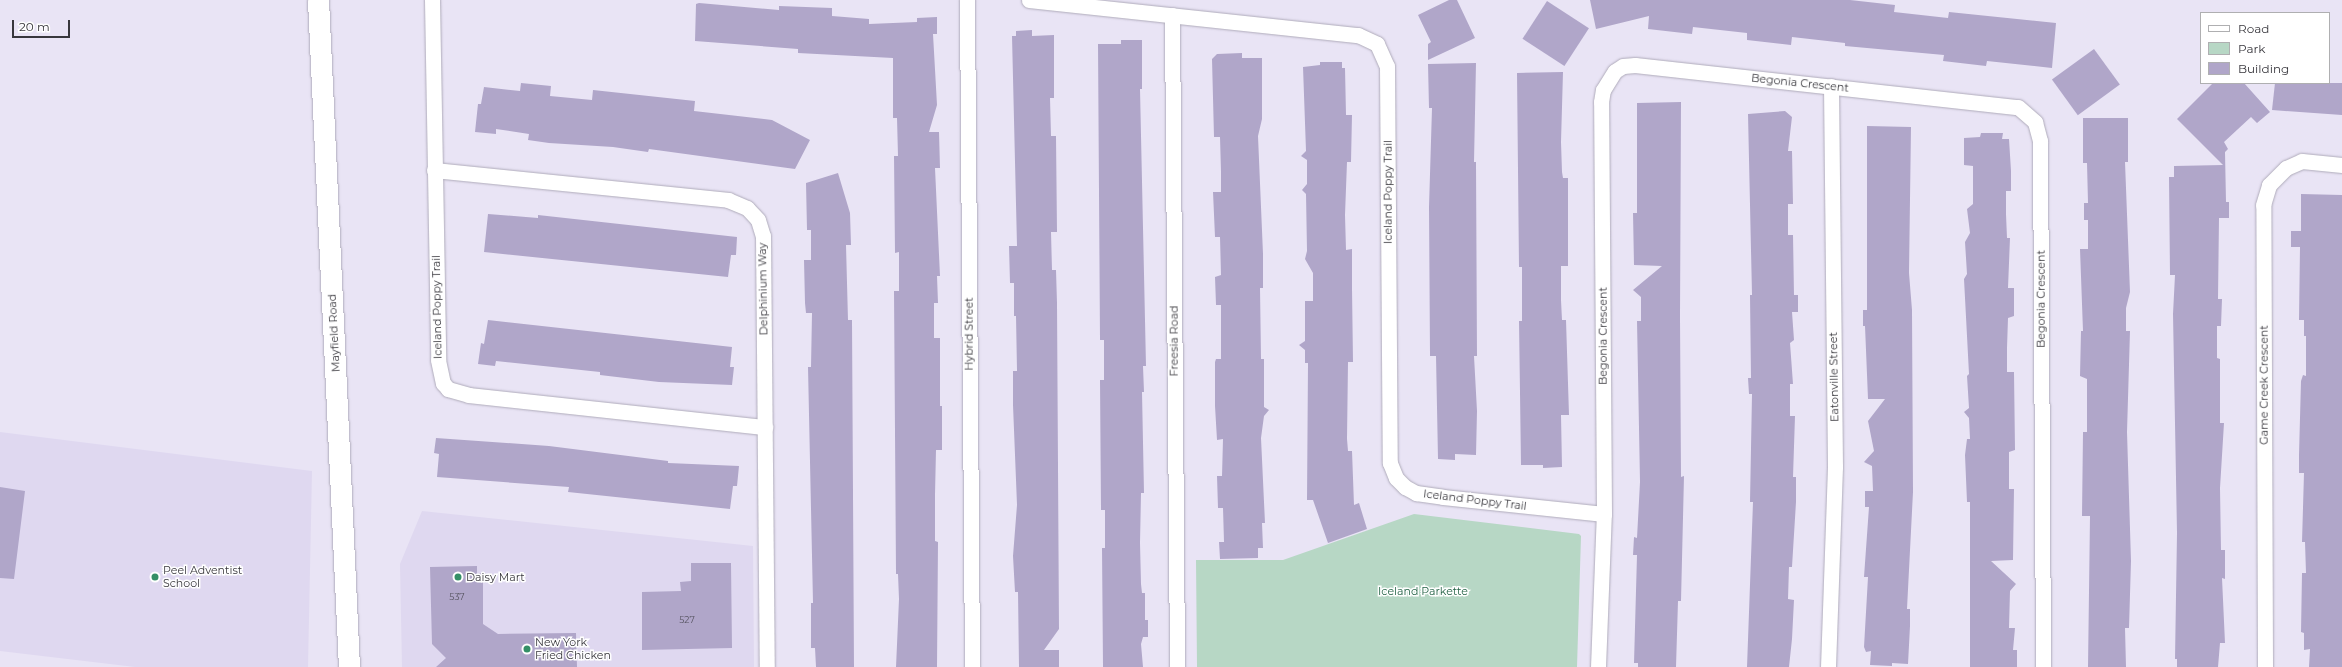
<!DOCTYPE html>
<style>
body{margin:0}
#map{position:relative;width:2342px;height:667px;overflow:hidden;background:#e9e4f5;font-family:Montserrat,sans-serif}
div>[style]{position:absolute}
[style*='--x']{left:calc(var(--x)*1px);top:calc(var(--y)*1px);width:calc(var(--w)*1px);rotate:calc(var(--a)*1deg)}
.built>*{inset:0;background:#dfd8f0}
.green>*{inset:0;background:#b7d7c5}
.building>*{inset:0;background:#b0a6c9;transform-origin:0 0}
.roads{filter:drop-shadow(0 0 1px #afabba) drop-shadow(0 0 1px #afabba)}
.minor>*{height:15px;margin:-7.5px;padding:0 7.5px;transform-origin:7.5px;border-radius:7.5px;background:#fff}
.secondary>*{height:21px;margin:-10.5px;padding:0 10.5px;transform-origin:10.5px;border-radius:10.5px;background:#fff}
.dots>*{width:11px;height:11px;translate:-50% -50%;box-sizing:border-box;border:2px solid #fff;border-radius:50%}
span{translate:-50% -50%;white-space:nowrap;text-align:center;line-height:1.15;-webkit-text-stroke:3px #fff;paint-order:stroke}
.number-label{font-size:9px;color:#565360}
.number-label span{-webkit-text-stroke-width:0}
.street-label{font-size:11px;color:#38373d}
.poi-label{font-size:11px;color:#38373d}
.left{translate:0 -50%;text-align:left}
.park-label{font-size:11px;color:#236245}
.legend{position:absolute;left:2200px;top:12px;width:130px;height:72px;box-sizing:border-box;background:#fff;border:1px solid #afafb1;margin:0;padding:5px 7px;list-style:none;font-size:12px;color:#38373d}
.legend li{display:flex;align-items:center;gap:8px;height:20px}
.legend b{width:20px;border:1px solid #afafb1}
.scale{position:absolute;left:12px;top:20px;width:58px;height:18px;box-sizing:border-box;border:2px solid #38373d;border-top:0;padding-left:5px;font-size:12px;line-height:14px;white-space:nowrap;color:#38373d;-webkit-text-stroke:3px #fff;paint-order:stroke}
</style>
<div id="map">
<div class="built">
<div style="clip-path:polygon(0 432px,312px 471px,308px 667px,135px 667px,0 651px)"></div>
<div style="clip-path:polygon(422px 511px,753px 546px,754px 667px,402px 667px,400px 564px)"></div>
</div>
<div class="green">
<div style="clip-path:polygon(1414px 514px,1579px 534px,1581px 536px,1577px 667px,1197px 667px,1196px 560px,1283px 560px)"></div>
</div>
<div class="building">
<div style="clip-path:polygon(1449px 0,1457px 0,1475px 38px,1428px 60px,1428px 44px,1431px 42px,1418px 15px)"></div>
<div style="clip-path:polygon(1590px 0,1850px 0,1895px 5px,1894px 12px,1948px 18px,1949px 12px,2056px 23px,2052px 68px,1987px 61px,1986px 66px,1943px 61px,1944px 55px,1845px 46px,1845px 43px,1792px 37px,1791px 45px,1747px 40px,1747px 33px,1693px 27px,1692px 34px,1648px 29px,1649px 16px,1596px 29px)"></div>
<div style="left:1547px;top:1px;width:50px;height:45px;rotate:33deg"></div>
<div style="clip-path:polygon(699px 3px,779px 10px,779px 6px,832px 8px,832px 16px,869px 19px,869px 24px,917px 22px,917px 18px,937px 17px,937px 34px,933px 34px,937px 105px,929px 132px,939px 132px,940px 168px,935px 168px,940px 276px,937px 276px,938px 303px,934px 303px,934px 338px,940px 338px,940px 406px,942px 406px,942px 450px,936px 450px,935px 495px,935px 541px,938px 542px,937px 667px,896px 667px,899px 599px,898px 574px,896px 574px,894px 291px,899px 291px,899px 252px,895px 253px,894px 156px,898px 156px,897px 118px,893px 118px,893px 58px,798px 53px,798px 49px,695px 41px,696px 4px)"></div>
<div style="clip-path:polygon(1032px 30px,1032px 36px,1054px 35px,1054px 98px,1050px 98px,1051px 136px,1056px 136px,1057px 232px,1051px 232px,1052px 270px,1056px 270px,1057px 303px,1059px 629px,1044px 650px,1059px 650px,1059px 667px,1019px 667px,1018px 592px,1015px 592px,1013px 556px,1017px 505px,1013px 405px,1013px 371px,1017px 371px,1016px 316px,1014px 316px,1014px 283px,1010px 283px,1009px 246px,1017px 246px,1012px 36px,1016px 36px,1016px 31px)"></div>
<div style="clip-path:polygon(1121px 40px,1142px 40px,1142px 89px,1140px 89px,1146px 366px,1143px 366px,1144px 392px,1142px 392px,1144px 493px,1141px 493px,1140px 543px,1141px 584px,1142px 593px,1145px 593px,1145px 620px,1148px 620px,1148px 637px,1143px 637px,1141px 644px,1143px 667px,1103px 667px,1102px 548px,1105px 548px,1105px 510px,1101px 510px,1100px 380px,1104px 380px,1104px 340px,1100px 340px,1098px 44px,1121px 44px)"></div>
<div style="left:2094px;top:49px;width:44px;height:52px;rotate:54deg"></div>
<div style="clip-path:polygon(1242px 53px,1242px 58px,1262px 58px,1262px 119px,1258px 136px,1263px 254px,1263px 288px,1260px 288px,1261px 359px,1264px 359px,1264px 407px,1269px 410px,1264px 416px,1261px 438px,1265px 523px,1262px 523px,1263px 548px,1258px 548px,1258px 558px,1220px 559px,1219px 542px,1224px 542px,1223px 508px,1218px 508px,1217px 476px,1222px 476px,1223px 439px,1217px 440px,1215px 406px,1215px 362px,1216px 359px,1221px 359px,1221px 305px,1216px 305px,1215px 277px,1221px 275px,1220px 237px,1215px 237px,1213px 192px,1221px 192px,1221px 172px,1220px 137px,1214px 137px,1212px 59px,1217px 54px)"></div>
<div style="clip-path:polygon(1320px 62px,1342px 62px,1342px 68px,1345px 68px,1346px 115px,1352px 115px,1351px 162px,1347px 162px,1345px 215px,1346px 250px,1352px 249px,1352px 288px,1353px 362px,1348px 362px,1347px 439px,1348px 451px,1352px 451px,1354px 505px,1359px 503px,1367px 529px,1328px 543px,1313px 500px,1307px 500px,1308px 363px,1305px 363px,1305px 350px,1299px 345px,1305px 341px,1305px 301px,1313px 301px,1313px 273px,1305px 259px,1307px 251px,1306px 194px,1302px 190px,1307px 184px,1307px 160px,1301px 156px,1306px 151px,1303px 67px,1320px 65px)"></div>
<div style="clip-path:polygon(1476px 63px,1474px 162px,1476px 162px,1477px 356px,1474px 356px,1477px 411px,1476px 455px,1455px 454px,1455px 460px,1438px 459px,1436px 356px,1430px 356px,1429px 207px,1432px 108px,1429px 108px,1428px 64px)"></div>
<div style="clip-path:polygon(1563px 72px,1561px 142px,1562px 172px,1563px 178px,1568px 178px,1568px 266px,1561px 266px,1561px 300px,1562px 320px,1566px 320px,1569px 415px,1561px 415px,1562px 467px,1543px 468px,1543px 465px,1521px 465px,1519px 321px,1522px 321px,1522px 267px,1519px 267px,1517px 73px)"></div>
<div style="clip-path:polygon(521px 83px,551px 86px,550px 96px,592px 100px,593px 90px,695px 101px,694px 111px,772px 120px,810px 140px,795px 169px,649px 149px,648px 152px,613px 147px,549px 143px,528px 140px,529px 134px,496px 129px,496px 134px,475px 132px,478px 104px,481px 104px,484px 87px,520px 91px)"></div>
<div style="clip-path:polygon(2213px 83px,2244px 83px,2270px 112px,2257px 123px,2251px 117px,2224px 142px,2228px 149px,2225px 152px,2226px 202px,2229px 202px,2229px 218px,2219px 218px,2218px 299px,2222px 299px,2221px 326px,2217px 326px,2217px 358px,2220px 359px,2220px 423px,2224px 423px,2220px 488px,2221px 550px,2225px 550px,2225px 579px,2222px 578px,2225px 643px,2220px 643px,2218px 667px,2177px 667px,2177px 659px,2175px 659px,2177px 533px,2173px 314px,2175px 275px,2170px 275px,2169px 177px,2174px 177px,2174px 166px,2223px 165px,2177px 119px)"></div>
<div style="clip-path:polygon(2275px 83px,2342px 83px,2342px 115px,2272px 110px)"></div>
<div style="clip-path:polygon(1681px 102px,1680px 317px,1681px 477px,1684px 476px,1681px 601px,1678px 601px,1676px 667px,1638px 667px,1638px 663px,1634px 663px,1637px 555px,1633px 555px,1634px 537px,1637px 538px,1640px 482px,1637px 321px,1641px 321px,1641px 297px,1633px 290px,1662px 266px,1634px 265px,1633px 213px,1637px 213px,1637px 103px)"></div>
<div style="clip-path:polygon(1785px 111px,1792px 117px,1788px 151px,1792px 151px,1793px 204px,1788px 204px,1788px 235px,1793px 235px,1794px 295px,1798px 295px,1798px 312px,1792px 312px,1794px 340px,1790px 343px,1793px 384px,1790px 384px,1790px 416px,1795px 416px,1793px 477px,1796px 477px,1796px 502px,1792px 567px,1789px 567px,1788px 599px,1794px 600px,1792px 639px,1789px 667px,1747px 667px,1753px 502px,1750px 502px,1752px 394px,1749px 394px,1748px 378px,1751px 378px,1750px 295px,1752px 295px,1748px 114px)"></div>
<div style="clip-path:polygon(2083px 118px,2128px 118px,2128px 162px,2125px 162px,2130px 292px,2126px 308px,2126px 331px,2130px 331px,2127px 432px,2131px 561px,2129px 628px,2125px 628px,2126px 667px,2088px 667px,2090px 516px,2082px 516px,2083px 432px,2087px 432px,2087px 379px,2080px 376px,2081px 331px,2083px 331px,2080px 249px,2088px 249px,2088px 220px,2084px 220px,2084px 203px,2088px 203px,2087px 163px,2083px 163px)"></div>
<div style="clip-path:polygon(1867px 126px,1911px 127px,1909px 273px,1912px 310px,1913px 492px,1907px 609px,1910px 609px,1910px 626px,1908px 664px,1892px 663px,1892px 666px,1870px 665px,1871px 651px,1866px 652px,1864px 647px,1868px 577px,1864px 577px,1869px 507px,1865px 507px,1865px 491px,1873px 491px,1872px 466px,1864px 462px,1874px 451px,1868px 421px,1885px 399px,1868px 399px,1865px 326px,1863px 326px,1863px 310px,1867px 310px)"></div>
<div style="clip-path:polygon(1981px 133px,2003px 133px,2002px 139px,2009px 139px,2011px 171px,2011px 191px,2006px 191px,2006px 214px,2007px 238px,2010px 238px,2008px 288px,2014px 288px,2014px 316px,2008px 318px,2007px 348px,2007px 372px,2014px 372px,2015px 450px,2009px 452px,2009px 489px,2014px 489px,2013px 560px,1991px 561px,2016px 584px,2010px 591px,2009px 628px,2015px 628px,2013px 650px,2017px 650px,2017px 667px,1970px 667px,1970px 502px,1967px 502px,1965px 455px,1967px 439px,1970px 439px,1969px 418px,1964px 412px,1969px 408px,1967px 376px,1969px 374px,1964px 279px,1967px 274px,1965px 242px,1970px 233px,1967px 209px,1973px 204px,1973px 166px,1964px 165px,1964px 138px,1980px 137px)"></div>
<div style="clip-path:polygon(838px 173px,850px 213px,851px 245px,846px 245px,848px 320px,852px 320px,854px 667px,816px 667px,815px 648px,811px 648px,811px 603px,813px 603px,808px 367px,811px 367px,812px 313px,806px 313px,805px 303px,804px 260px,811px 260px,811px 230px,807px 230px,806px 183px)"></div>
<div style="clip-path:polygon(2301px 194px,2342px 195px,2342px 667px,2309px 667px,2310px 649px,2304px 650px,2304px 633px,2301px 632px,2302px 573px,2306px 573px,2305px 542px,2302px 542px,2304px 473px,2299px 473px,2299px 455px,2301px 381px,2303px 375px,2306px 376px,2306px 336px,2304px 336px,2304px 320px,2299px 320px,2300px 247px,2291px 247px,2291px 231px,2301px 231px)"></div>
<div style="clip-path:polygon(488px 214px,538px 218px,538px 215px,737px 237px,736px 255px,731px 255px,728px 277px,484px 252px)"></div>
<div style="clip-path:polygon(488px 320px,732px 347px,730px 367px,734px 367px,732px 385px,659px 382px,600px 375px,600px 372px,496px 361px,495px 366px,478px 364px,481px 343px,484px 344px)"></div>
<div style="clip-path:polygon(436px 438px,549px 446px,668px 461px,668px 463px,739px 466px,737px 486px,733px 486px,730px 509px,568px 492px,569px 487px,437px 477px,439px 454px,434px 453px)"></div>
<div style="clip-path:polygon(0 487px,25px 491px,14px 579px,0 578px)"></div>
<div style="clip-path:polygon(691px 563px,731px 563px,732px 648px,642px 650px,642px 592px,681px 591px,680px 582px,691px 581px)"></div>
<div style="clip-path:polygon(477px 566px,477px 574px,483px 573px,483px 624px,498px 634px,576px 633px,577px 667px,436px 667px,446px 658px,432px 644px,430px 567px)"></div>
</div>
<div class="roads">
<div class="minor">
<div style="--x:432;--y:0;--w:360;--a:89"></div>
<div style="--x:438;--y:360;--w:24;--a:78"></div>
<div style="--x:443;--y:383;--w:8;--a:50"></div>
<div style="--x:448;--y:389;--w:22;--a:16"></div>
<div style="--x:469;--y:395;--w:298;--a:6.2"></div>
<div style="--x:967;--y:0;--w:667;--a:89.57"></div>
<div style="--x:1029;--y:0;--w:331;--a:6.1"></div>
<div style="--x:1358;--y:35;--w:21;--a:25"></div>
<div style="--x:1377;--y:44;--w:24;--a:66"></div>
<div style="--x:1387;--y:66;--w:397;--a:89.6"></div>
<div style="--x:1390;--y:463;--w:16;--a:68"></div>
<div style="--x:1396;--y:478;--w:13;--a:45"></div>
<div style="--x:1405;--y:487;--w:13;--a:29"></div>
<div style="--x:1416;--y:493;--w:27;--a:8"></div>
<div style="--x:1443;--y:497;--w:162;--a:6"></div>
<div style="--x:1172;--y:15;--w:652;--a:89.56"></div>
<div style="--x:434;--y:170;--w:296;--a:5.8"></div>
<div style="--x:728;--y:200;--w:21;--a:23"></div>
<div style="--x:747;--y:208;--w:16;--a:47"></div>
<div style="--x:758;--y:220;--w:17;--a:73"></div>
<div style="--x:763;--y:236;--w:431;--a:89.5"></div>
<div style="--x:1598;--y:667;--w:153;--a:-87.8"></div>
<div style="--x:1604;--y:514;--w:412;--a:-90.4"></div>
<div style="--x:1601;--y:102;--w:12;--a:-81"></div>
<div style="--x:1603;--y:90;--w:22;--a:-58"></div>
<div style="--x:1615;--y:71;--w:9;--a:-32"></div>
<div style="--x:1623;--y:66;--w:12;--a:-5"></div>
<div style="--x:1635;--y:65;--w:385;--a:6.3"></div>
<div style="--x:2018;--y:107;--w:23;--a:41"></div>
<div style="--x:2035;--y:122;--w:20;--a:75"></div>
<div style="--x:2040;--y:141;--w:526;--a:89.67"></div>
<div style="--x:1828;--y:667;--w:200;--a:-88"></div>
<div style="--x:1835;--y:467;--w:381;--a:-90.6"></div>
<div style="--x:2265;--y:667;--w:462;--a:-90.2"></div>
<div style="--x:2263;--y:205;--w:21;--a:-73"></div>
<div style="--x:2269;--y:185;--w:24;--a:-45"></div>
<div style="--x:2286;--y:168;--w:17;--a:-24"></div>
<div style="--x:2302;--y:161;--w:40;--a:5.7"></div>
</div>
<div class="secondary">
<div style="--x:318;--y:0;--w:668;--a:87.34"></div>
</div>
</div>
<div class="dots">
<div style="left:155px;top:577px;background:#348f66"></div>
<div style="left:458px;top:577px;background:#348f66"></div>
<div style="left:527px;top:649px;background:#348f66"></div>
</div>
<div class="number-label">
<span style="left:457px;top:597px">537</span>
<span style="left:687px;top:620px">527</span>
</div>
<div class="street-label">
<span style="left:1800px;top:83px;rotate:6deg">Begonia Crescent</span>
<span style="left:1388px;top:192px;rotate:-90deg">Iceland Poppy Trail</span>
<span style="left:763px;top:289px;rotate:-91deg">Delphinium Way</span>
<span style="left:2041px;top:299px;rotate:-90deg">Begonia Crescent</span>
<span style="left:437px;top:307px;rotate:-91deg">Iceland Poppy Trail</span>
<span style="left:334px;top:333px;rotate:-93deg">Mayfield Road</span>
<span style="left:969px;top:334px;rotate:-90deg">Hybrid Street</span>
<span style="left:1603px;top:336px;rotate:-90deg">Begonia Crescent</span>
<span style="left:1174px;top:341px;rotate:-90deg">Freesia Road</span>
<span style="left:1834px;top:377px;rotate:-91deg">Eatonville Street</span>
<span style="left:2264px;top:385px;rotate:-90deg">Game Creek Crescent</span>
<span style="left:1475px;top:500px;rotate:7deg">Iceland Poppy Trail</span>
</div>
<div class="poi-label">
<span class="left" style="left:163px;top:577px">Peel Adventist<br>School</span>
<span class="left" style="left:466px;top:577px">Daisy Mart</span>
<span class="left" style="left:535px;top:649px">New York<br>Fried Chicken</span>
</div>
<div class="park-label">
<span style="left:1423px;top:591px">Iceland Parkette</span>
</div>
<ul class="legend">
<li><b style="height:5px;background:#fff"></b>Road</li>
<li><b style="height:11px;background:#b7d7c5"></b>Park</li>
<li><b style="height:11px;background:#b0a6c9"></b>Building</li>
</ul>
<div class="scale">20 m</div>
</div>
